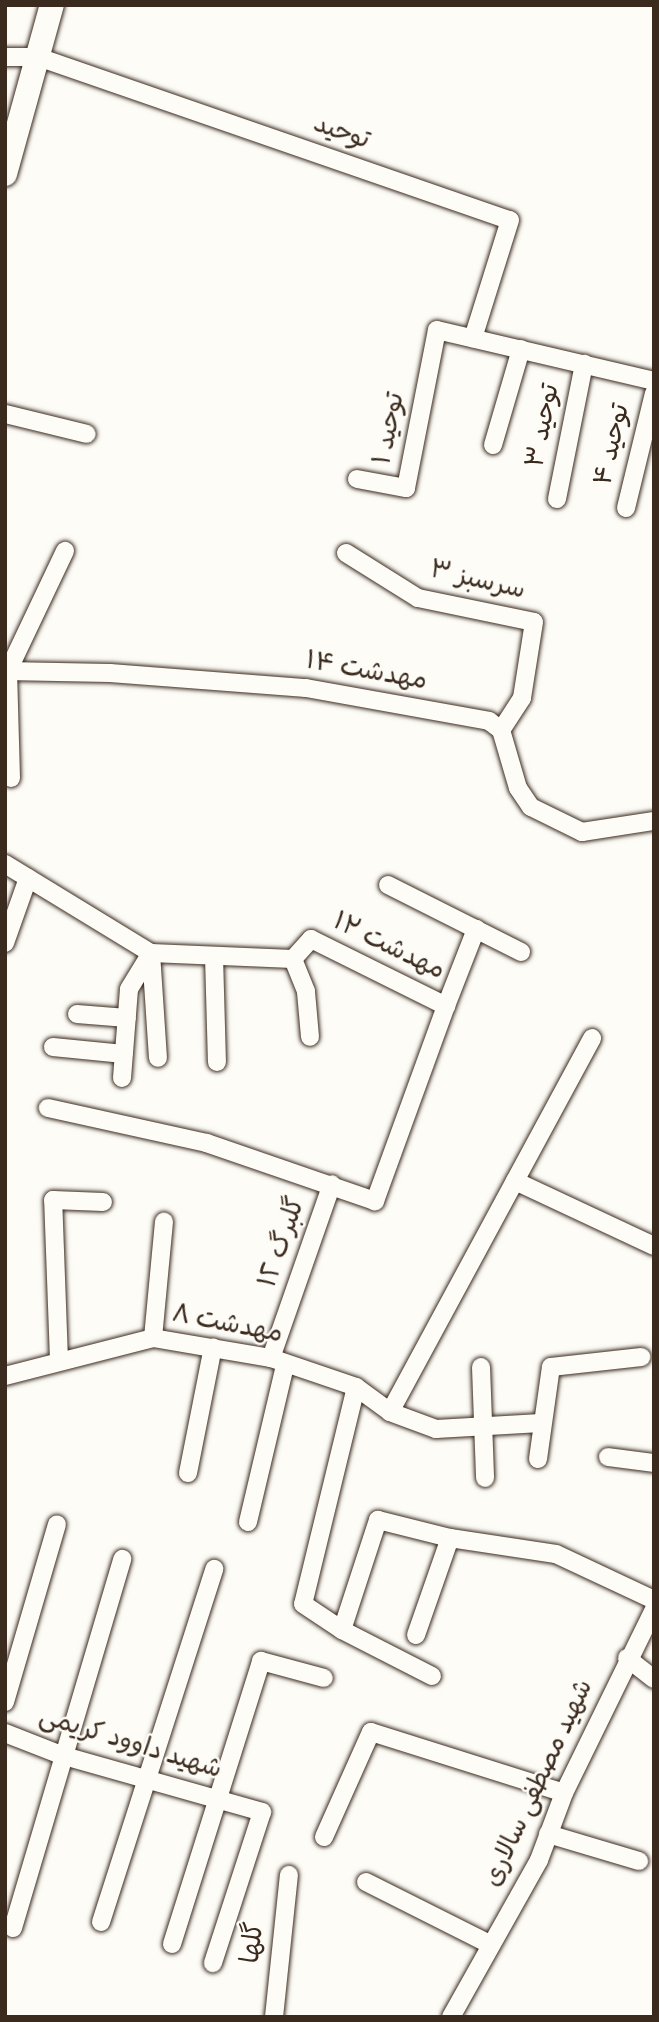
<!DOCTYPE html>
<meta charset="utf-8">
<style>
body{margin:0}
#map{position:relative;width:659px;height:2022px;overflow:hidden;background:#fdfcf7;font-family:Dekko,"Playpen Sans Arabic",sans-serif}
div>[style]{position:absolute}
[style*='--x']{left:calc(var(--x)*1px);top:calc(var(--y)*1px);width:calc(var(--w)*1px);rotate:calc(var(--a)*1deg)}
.roads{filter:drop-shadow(0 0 2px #3b2a1e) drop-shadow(0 0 2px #3b2a1e)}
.street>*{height:18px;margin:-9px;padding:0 9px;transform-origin:9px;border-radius:9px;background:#fdfcf7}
.secondary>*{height:24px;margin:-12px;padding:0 12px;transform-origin:12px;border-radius:12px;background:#fdfcf7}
span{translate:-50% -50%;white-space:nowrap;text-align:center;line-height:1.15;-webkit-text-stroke:5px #fdfcf7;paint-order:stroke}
.street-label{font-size:26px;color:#3b2a1e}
.frame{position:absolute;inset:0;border:7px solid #3b2a1e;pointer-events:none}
</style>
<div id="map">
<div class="roads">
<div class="street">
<div style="--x:5;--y:57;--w:33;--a:0"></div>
<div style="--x:38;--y:57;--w:499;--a:19.1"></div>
<div style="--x:510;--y:220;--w:124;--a:107.4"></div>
<div style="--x:5;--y:414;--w:84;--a:13.7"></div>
<div style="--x:493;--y:445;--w:100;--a:-73.7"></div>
<div style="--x:357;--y:479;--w:50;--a:10.4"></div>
<div style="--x:406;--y:488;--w:161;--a:-78.9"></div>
<div style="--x:437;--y:330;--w:223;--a:13.2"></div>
<div style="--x:557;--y:499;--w:138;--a:-78.7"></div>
<div style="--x:626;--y:508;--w:118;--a:-76.3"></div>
<div style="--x:346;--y:553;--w:85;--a:32"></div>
<div style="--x:418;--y:598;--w:118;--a:11.7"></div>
<div style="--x:534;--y:622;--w:77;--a:99"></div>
<div style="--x:522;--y:698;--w:38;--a:123"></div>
<div style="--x:5;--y:671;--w:105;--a:1.1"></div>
<div style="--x:110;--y:673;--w:197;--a:4.4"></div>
<div style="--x:306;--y:688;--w:186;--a:10.2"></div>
<div style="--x:489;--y:721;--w:15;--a:37"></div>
<div style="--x:501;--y:730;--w:60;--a:73.7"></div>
<div style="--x:518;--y:788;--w:23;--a:56"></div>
<div style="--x:531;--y:807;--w:57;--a:26.1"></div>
<div style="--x:582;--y:832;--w:73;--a:-8.7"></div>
<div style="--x:11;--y:778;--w:107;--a:-91.6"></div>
<div style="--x:8;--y:671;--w:133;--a:-64.6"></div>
<div style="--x:5;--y:864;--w:171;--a:31.4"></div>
<div style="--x:151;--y:953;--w:142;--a:2.4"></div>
<div style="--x:293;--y:959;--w:27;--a:-48"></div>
<div style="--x:311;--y:939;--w:151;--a:26.4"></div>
<div style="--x:446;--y:1006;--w:208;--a:110"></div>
<div style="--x:375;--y:1201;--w:178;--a:-161"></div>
<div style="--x:207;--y:1143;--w:163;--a:-167.6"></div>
<div style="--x:388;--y:885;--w:149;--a:26.7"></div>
<div style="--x:5;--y:943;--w:69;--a:-70.5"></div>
<div style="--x:151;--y:953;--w:105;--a:86.2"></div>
<div style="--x:214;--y:956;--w:106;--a:88.4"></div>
<div style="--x:293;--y:959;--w:35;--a:68"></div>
<div style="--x:306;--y:992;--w:45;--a:84.9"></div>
<div style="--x:446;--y:1006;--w:83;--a:-68.7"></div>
<div style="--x:77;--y:1014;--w:50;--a:4.6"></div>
<div style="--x:53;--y:1047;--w:71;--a:5.6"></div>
<div style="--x:122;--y:1078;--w:89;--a:-85.5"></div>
<div style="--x:129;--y:989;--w:42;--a:-58.6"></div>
<div style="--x:515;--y:1181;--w:153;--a:25.1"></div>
<div style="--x:153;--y:1338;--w:117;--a:-84.6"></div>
<div style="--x:271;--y:1358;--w:184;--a:-70.7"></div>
<div style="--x:59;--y:1360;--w:160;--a:-92.1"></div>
<div style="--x:53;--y:1200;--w:50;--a:2.3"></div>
<div style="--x:481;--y:1367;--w:111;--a:87.9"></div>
<div style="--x:5;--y:1376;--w:153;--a:-14.4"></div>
<div style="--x:153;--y:1338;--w:120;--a:9.6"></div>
<div style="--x:271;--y:1358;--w:90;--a:18.8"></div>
<div style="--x:356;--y:1387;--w:42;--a:36.3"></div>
<div style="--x:390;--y:1412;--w:49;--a:20.3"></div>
<div style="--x:436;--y:1429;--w:105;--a:-3.3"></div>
<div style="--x:356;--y:1387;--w:223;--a:103.7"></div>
<div style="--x:303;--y:1604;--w:47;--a:33.7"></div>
<div style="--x:342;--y:1630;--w:101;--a:27.1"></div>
<div style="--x:390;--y:1412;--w:425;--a:-61.6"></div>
<div style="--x:608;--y:1457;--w:46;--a:7.4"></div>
<div style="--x:538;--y:1459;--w:93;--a:-82"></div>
<div style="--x:551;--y:1367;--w:91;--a:-6.3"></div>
<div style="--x:188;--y:1473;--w:128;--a:-78.8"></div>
<div style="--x:248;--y:1522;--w:161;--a:-76.7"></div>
<div style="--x:342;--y:1630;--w:116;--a:-71.9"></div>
<div style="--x:378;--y:1520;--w:74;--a:14"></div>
<div style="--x:416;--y:1635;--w:103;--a:-70.7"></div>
<div style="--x:450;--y:1538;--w:107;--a:8.6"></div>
<div style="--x:556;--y:1554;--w:108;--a:25.1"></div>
<div style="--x:627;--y:1658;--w:34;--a:38"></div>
<div style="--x:5;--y:1702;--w:185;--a:-73.7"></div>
<div style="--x:5;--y:1733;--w:60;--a:21.4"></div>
<div style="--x:61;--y:1755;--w:209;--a:15.8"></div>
<div style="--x:262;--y:1812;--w:159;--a:108"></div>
<div style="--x:548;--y:1834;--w:95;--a:16.5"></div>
<div style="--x:324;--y:1837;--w:115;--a:-65.9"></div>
<div style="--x:371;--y:1732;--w:202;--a:17.5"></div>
<div style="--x:366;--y:1882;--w:140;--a:26.7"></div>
<div style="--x:101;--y:1922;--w:371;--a:-72.2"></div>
<div style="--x:13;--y:1928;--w:385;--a:-73.5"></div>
<div style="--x:172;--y:1944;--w:297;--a:-72.5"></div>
<div style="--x:261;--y:1661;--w:65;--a:15.1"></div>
<div style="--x:274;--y:2017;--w:143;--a:-84"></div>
<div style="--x:451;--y:2017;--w:180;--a:-60.7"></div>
<div style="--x:539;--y:1860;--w:72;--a:-69.5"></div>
<div style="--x:564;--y:1793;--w:205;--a:-63.9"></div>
</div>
<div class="secondary">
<div style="--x:5;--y:174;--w:175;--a:-74.5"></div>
</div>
</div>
<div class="street-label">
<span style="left:341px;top:134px;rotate:19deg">توحید</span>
<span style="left:545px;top:426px;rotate:-79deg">توحید ۳</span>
<span style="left:391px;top:429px;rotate:-79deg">توحید ۱</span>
<span style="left:614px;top:445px;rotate:-77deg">توحید ۴</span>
<span style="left:477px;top:582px;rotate:13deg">سرسبز ۳</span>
<span style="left:366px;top:673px;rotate:10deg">مهدشت ۱۴</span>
<span style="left:388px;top:948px;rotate:26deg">مهدشت ۱۲</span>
<span style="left:284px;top:1243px;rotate:-71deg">گلبرگ ١٢</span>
<span style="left:227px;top:1326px;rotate:11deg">مهدشت ۸</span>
<span style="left:130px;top:1745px;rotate:17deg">شهید داوود کریمی</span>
<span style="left:540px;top:1784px;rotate:-65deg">شهید مصطفی سالاری</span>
<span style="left:255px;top:1943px;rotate:-83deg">گلها</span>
</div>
<div class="frame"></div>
</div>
